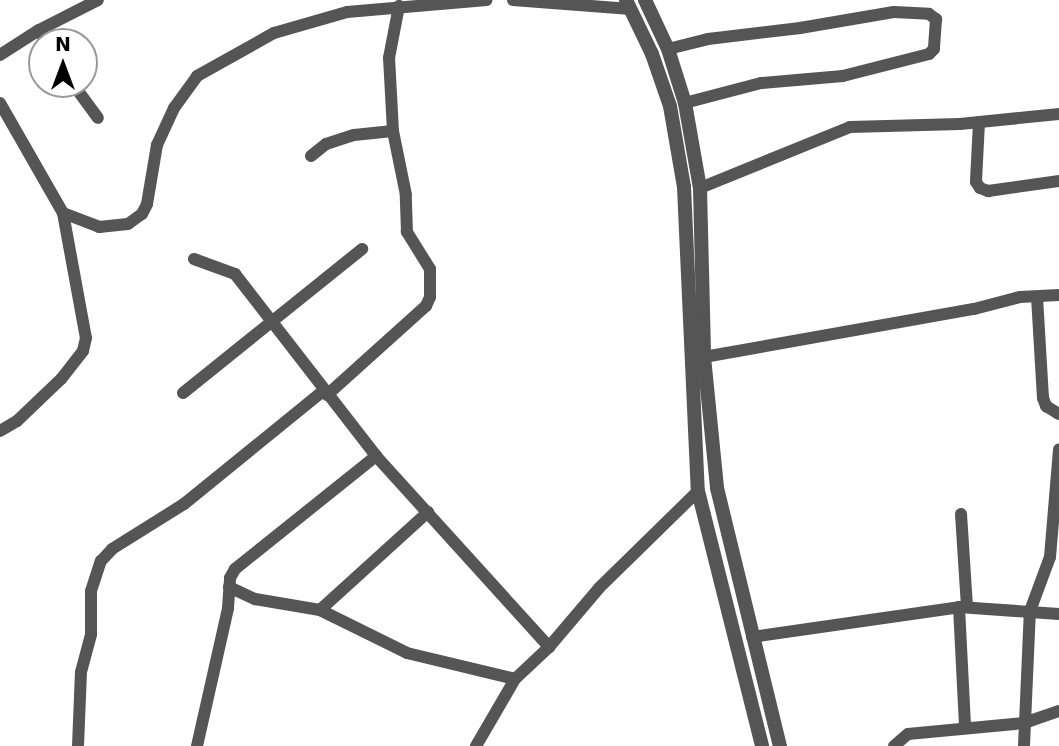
<!DOCTYPE html>
<style>
body{margin:0}
#map{position:relative;width:1059px;height:746px;overflow:hidden;background:#fff;font-family:"DejaVu Sans",sans-serif}
div>[style]{position:absolute}
[style*='--x']{left:calc(var(--x)*1px);top:calc(var(--y)*1px);width:calc(var(--w)*1px);rotate:calc(var(--a)*1deg)}
.minor>*{height:12px;margin:-6px;padding:0 6px;transform-origin:6px;border-radius:6px;background:#555}
.tertiary>*{height:14px;margin:-7px;padding:0 7px;transform-origin:7px;border-radius:7px;background:#555}
span{translate:-50% -50%;white-space:nowrap;text-align:center;line-height:1.15;-webkit-text-stroke:7px #fff;paint-order:stroke}
.north{position:absolute;left:28px;top:28px;width:70px;height:70px;box-sizing:border-box;background:#fff;border:2px solid #999;border-radius:50%;rotate:0deg;font-size:19px;font-weight:700;line-height:28px;text-align:center;color:#000}
.north::after{content:'';display:block;margin:auto;width:24px;height:32px;background:#000;clip-path:polygon(50% 0,100% 100%,50% 72%,0 100%)}
</style>
<div id="map">
<div class="minor">
<div style="--x:513;--y:0;--w:118;--a:4.4"></div>
<div style="--x:39;--y:30;--w:14;--a:60"></div>
<div style="--x:668;--y:49;--w:41;--a:-14"></div>
<div style="--x:708;--y:39;--w:93;--a:-6.8"></div>
<div style="--x:800;--y:28;--w:95;--a:-9.7"></div>
<div style="--x:894;--y:12;--w:35;--a:3"></div>
<div style="--x:929;--y:14;--w:9;--a:36"></div>
<div style="--x:936;--y:19;--w:30;--a:94"></div>
<div style="--x:934;--y:49;--w:7;--a:135"></div>
<div style="--x:929;--y:54;--w:89;--a:165.7"></div>
<div style="--x:843;--y:76;--w:82;--a:175.1"></div>
<div style="--x:761;--y:83;--w:79;--a:165.3"></div>
<div style="--x:0;--y:55;--w:46;--a:-32.7"></div>
<div style="--x:39;--y:30;--w:66;--a:-27"></div>
<div style="--x:73;--y:84;--w:42;--a:53.7"></div>
<div style="--x:0;--y:103;--w:127;--a:60.2"></div>
<div style="--x:63;--y:213;--w:127;--a:79.6"></div>
<div style="--x:86;--y:338;--w:13;--a:103"></div>
<div style="--x:83;--y:351;--w:36;--a:128"></div>
<div style="--x:61;--y:379;--w:61;--a:136.3"></div>
<div style="--x:17;--y:421;--w:20;--a:150"></div>
<div style="--x:979;--y:122;--w:60;--a:92.9"></div>
<div style="--x:976;--y:182;--w:7;--a:56"></div>
<div style="--x:980;--y:188;--w:9;--a:21"></div>
<div style="--x:988;--y:191;--w:72;--a:-8"></div>
<div style="--x:311;--y:156;--w:19;--a:-39"></div>
<div style="--x:326;--y:144;--w:29;--a:-18"></div>
<div style="--x:354;--y:135;--w:39;--a:-6"></div>
<div style="--x:700;--y:188;--w:162;--a:-22.1"></div>
<div style="--x:850;--y:127;--w:110;--a:-1.6"></div>
<div style="--x:960;--y:124;--w:100;--a:-5.8"></div>
<div style="--x:63;--y:213;--w:39;--a:21"></div>
<div style="--x:99;--y:227;--w:29;--a:-6"></div>
<div style="--x:128;--y:224;--w:17;--a:-36"></div>
<div style="--x:142;--y:214;--w:11;--a:-63"></div>
<div style="--x:147;--y:204;--w:60;--a:-80.4"></div>
<div style="--x:157;--y:145;--w:41;--a:-65.3"></div>
<div style="--x:174;--y:108;--w:39;--a:-54"></div>
<div style="--x:197;--y:76;--w:88;--a:-29.2"></div>
<div style="--x:274;--y:33;--w:76;--a:-16"></div>
<div style="--x:347;--y:12;--w:140;--a:-4.9"></div>
<div style="--x:194;--y:259;--w:44;--a:20.1"></div>
<div style="--x:235;--y:274;--w:230;--a:52.2"></div>
<div style="--x:376;--y:456;--w:258;--a:47.8"></div>
<div style="--x:1037;--y:297;--w:101;--a:86.6"></div>
<div style="--x:1043;--y:398;--w:9;--a:69"></div>
<div style="--x:1046;--y:406;--w:15;--a:32"></div>
<div style="--x:704;--y:357;--w:274;--a:-10.1"></div>
<div style="--x:974;--y:309;--w:48;--a:-14.6"></div>
<div style="--x:1020;--y:297;--w:39;--a:-3"></div>
<div style="--x:183;--y:393;--w:230;--a:-38.8"></div>
<div style="--x:327;--y:395;--w:133;--a:-42"></div>
<div style="--x:426;--y:306;--w:10;--a:-66"></div>
<div style="--x:430;--y:297;--w:28;--a:-90"></div>
<div style="--x:430;--y:269;--w:44;--a:-121.9"></div>
<div style="--x:407;--y:232;--w:37;--a:-92"></div>
<div style="--x:406;--y:195;--w:65;--a:-101.5"></div>
<div style="--x:393;--y:131;--w:73;--a:-93.1"></div>
<div style="--x:389;--y:58;--w:53;--a:-79.1"></div>
<div style="--x:961;--y:514;--w:92;--a:86.3"></div>
<div style="--x:229;--y:587;--w:29;--a:25"></div>
<div style="--x:255;--y:599;--w:66;--a:9.6"></div>
<div style="--x:320;--y:610;--w:97;--a:26.3"></div>
<div style="--x:407;--y:653;--w:111;--a:13.5"></div>
<div style="--x:959;--y:607;--w:120;--a:87.1"></div>
<div style="--x:320;--y:610;--w:146;--a:-42.2"></div>
<div style="--x:752;--y:637;--w:209;--a:-8.2"></div>
<div style="--x:959;--y:607;--w:100;--a:4"></div>
<div style="--x:78;--y:746;--w:74;--a:-87.7"></div>
<div style="--x:81;--y:672;--w:39;--a:-75"></div>
<div style="--x:91;--y:634;--w:43;--a:-90"></div>
<div style="--x:91;--y:591;--w:32;--a:-72"></div>
<div style="--x:101;--y:561;--w:16;--a:-47"></div>
<div style="--x:112;--y:549;--w:85;--a:-32"></div>
<div style="--x:184;--y:504;--w:179;--a:-39.1"></div>
<div style="--x:197;--y:746;--w:141;--a:-77.3"></div>
<div style="--x:228;--y:608;--w:30;--a:-86"></div>
<div style="--x:230;--y:578;--w:10;--a:-61"></div>
<div style="--x:235;--y:569;--w:181;--a:-38.7"></div>
<div style="--x:476;--y:746;--w:78;--a:-59.8"></div>
<div style="--x:515;--y:679;--w:47;--a:-43.3"></div>
<div style="--x:549;--y:647;--w:77;--a:-49.7"></div>
<div style="--x:599;--y:588;--w:139;--a:-44.4"></div>
<div style="--x:894;--y:746;--w:18;--a:-41"></div>
<div style="--x:908;--y:734;--w:117;--a:-5.4"></div>
<div style="--x:1024;--y:723;--w:37;--a:-19"></div>
<div style="--x:1024;--y:746;--w:135;--a:-87.5"></div>
<div style="--x:1030;--y:611;--w:58;--a:-69.7"></div>
<div style="--x:1050;--y:557;--w:108;--a:-85.2"></div>
</div>
<div class="tertiary">
<div style="--x:626;--y:0;--w:60;--a:64.3"></div>
<div style="--x:652;--y:54;--w:55;--a:70.9"></div>
<div style="--x:670;--y:106;--w:82;--a:80.2"></div>
<div style="--x:684;--y:187;--w:304;--a:87.4"></div>
<div style="--x:698;--y:491;--w:263;--a:75.9"></div>
<div style="--x:645;--y:0;--w:54;--a:64.9"></div>
<div style="--x:668;--y:49;--w:57;--a:72.5"></div>
<div style="--x:685;--y:103;--w:86;--a:80"></div>
<div style="--x:700;--y:188;--w:169;--a:88.6"></div>
<div style="--x:704;--y:357;--w:132;--a:84.3"></div>
<div style="--x:717;--y:488;--w:266;--a:76.3"></div>
</div>
<div class="north">N</div>
</div>
